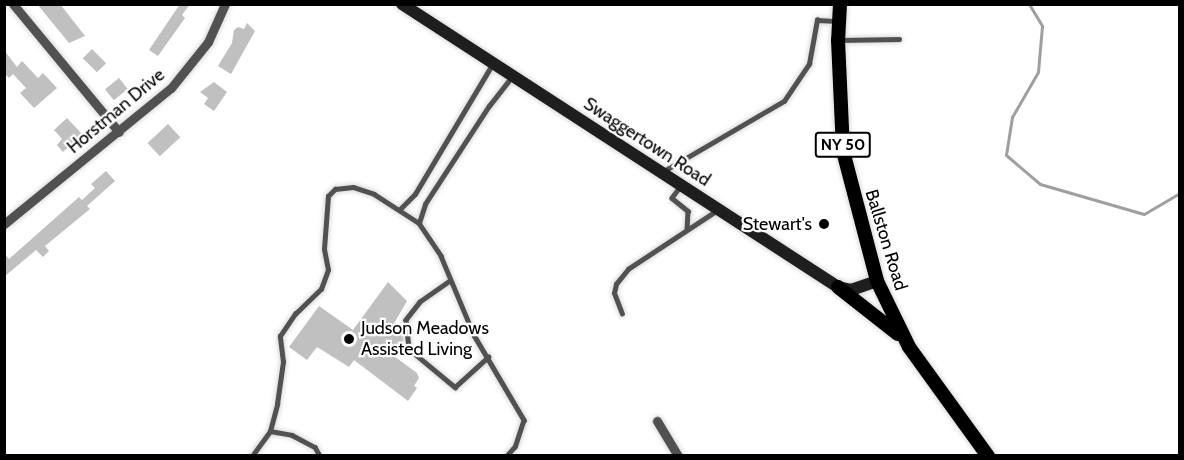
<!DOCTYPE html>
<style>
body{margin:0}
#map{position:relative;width:1184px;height:460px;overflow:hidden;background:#fff;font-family:Cabin,sans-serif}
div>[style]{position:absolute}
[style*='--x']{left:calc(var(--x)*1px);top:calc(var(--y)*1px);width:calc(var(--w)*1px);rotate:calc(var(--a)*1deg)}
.stream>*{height:3px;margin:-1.5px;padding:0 1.5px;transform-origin:1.5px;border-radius:1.5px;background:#9f9f9f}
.building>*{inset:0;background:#c0c0c0;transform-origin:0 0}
.roads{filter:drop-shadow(0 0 2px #dbdbdb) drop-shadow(0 0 2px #dbdbdb)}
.lane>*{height:4.5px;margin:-2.25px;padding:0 2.25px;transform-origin:2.25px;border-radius:2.25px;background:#515151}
.street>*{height:9px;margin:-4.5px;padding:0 4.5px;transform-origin:4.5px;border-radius:4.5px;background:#515151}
.secondary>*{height:12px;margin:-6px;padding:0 6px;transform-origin:6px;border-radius:6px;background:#1e1e1e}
.primary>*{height:14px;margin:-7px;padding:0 7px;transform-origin:7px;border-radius:7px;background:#000}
.dots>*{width:16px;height:16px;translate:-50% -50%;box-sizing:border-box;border:3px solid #fff;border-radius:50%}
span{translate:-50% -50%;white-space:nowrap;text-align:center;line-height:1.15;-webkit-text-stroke:4.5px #fff;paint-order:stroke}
.shield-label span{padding:2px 4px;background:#fff;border:2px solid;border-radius:4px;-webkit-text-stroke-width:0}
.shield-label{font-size:16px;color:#000;font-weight:700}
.street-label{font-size:18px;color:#000}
.poi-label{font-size:18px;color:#000}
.right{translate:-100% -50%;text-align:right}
.left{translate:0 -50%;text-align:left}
.frame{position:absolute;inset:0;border:6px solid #000;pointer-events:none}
</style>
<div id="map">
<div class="stream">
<div style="--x:1029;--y:4;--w:26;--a:59"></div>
<div style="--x:1042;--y:26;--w:46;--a:95"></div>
<div style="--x:1038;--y:72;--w:52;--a:120"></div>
<div style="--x:1012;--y:117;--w:38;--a:99"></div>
<div style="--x:1006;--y:155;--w:45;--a:40.5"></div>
<div style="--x:1040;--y:184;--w:108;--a:16.1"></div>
<div style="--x:1144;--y:214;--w:42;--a:-30.3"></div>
</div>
<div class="building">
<div style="clip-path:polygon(37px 4px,60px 4px,85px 36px,69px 43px)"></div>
<div style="clip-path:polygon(180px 4px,190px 4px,182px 15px,185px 18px,158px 56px,149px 50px)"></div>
<div style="clip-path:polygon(247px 23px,255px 31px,231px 74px,218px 66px,232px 43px,234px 30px,238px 27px,244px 29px)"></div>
<div style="left:92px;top:49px;width:20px;height:13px;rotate:45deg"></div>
<div style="clip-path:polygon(4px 50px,17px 67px,22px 61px,38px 78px,43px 73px,57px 88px,34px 108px,20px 93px,26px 88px,13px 74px,9px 78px,4px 73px)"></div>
<div style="left:119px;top:78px;width:14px;height:18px;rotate:51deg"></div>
<div style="clip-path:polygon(214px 82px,227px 92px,214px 111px,204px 104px,208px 98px,200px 92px)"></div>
<div style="clip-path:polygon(67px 118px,82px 134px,63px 152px,57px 145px,62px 139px,54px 130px)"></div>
<div style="left:168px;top:124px;width:18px;height:28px;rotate:47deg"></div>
<div style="clip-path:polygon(106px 171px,115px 181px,87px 206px,90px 209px,45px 246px,49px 251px,43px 257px,36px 250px,4px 277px,4px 253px,9px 259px,79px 197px,82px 200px,95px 188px,91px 184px)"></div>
<div style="clip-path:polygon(388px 282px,407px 301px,392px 327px,403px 335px,404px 345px,383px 348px,417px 373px,419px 378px,414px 386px,417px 388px,408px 401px,354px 360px,349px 367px,317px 347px,307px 360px,289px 347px,319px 306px,353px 330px)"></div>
</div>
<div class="roads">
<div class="lane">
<div style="--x:841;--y:40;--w:58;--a:-1"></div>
<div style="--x:664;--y:171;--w:139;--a:-30.3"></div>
<div style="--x:784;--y:101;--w:45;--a:-56"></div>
<div style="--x:809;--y:64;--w:45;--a:-79.7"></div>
<div style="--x:817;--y:20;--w:21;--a:3"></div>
<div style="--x:681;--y:186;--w:15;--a:127"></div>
<div style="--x:672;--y:198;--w:21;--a:39"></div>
<div style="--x:688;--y:211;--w:18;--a:93"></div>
<div style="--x:400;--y:209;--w:21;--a:-45"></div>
<div style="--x:415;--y:194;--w:150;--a:-59.2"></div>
<div style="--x:419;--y:223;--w:20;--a:-72"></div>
<div style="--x:425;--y:204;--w:117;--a:-56.9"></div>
<div style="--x:489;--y:106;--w:37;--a:-52"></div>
<div style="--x:450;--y:281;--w:37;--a:145"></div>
<div style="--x:420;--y:302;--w:23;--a:128"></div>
<div style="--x:406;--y:320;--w:29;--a:84"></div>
<div style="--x:409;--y:349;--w:60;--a:39.6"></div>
<div style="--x:455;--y:387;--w:45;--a:-42.3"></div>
<div style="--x:622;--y:314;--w:22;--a:-111"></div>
<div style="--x:614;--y:293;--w:9;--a:-77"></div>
<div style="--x:616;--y:284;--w:19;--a:-51"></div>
<div style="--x:628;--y:269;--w:105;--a:-33.4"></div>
<div style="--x:270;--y:431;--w:22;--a:10"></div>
<div style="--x:292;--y:435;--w:26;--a:28"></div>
<div style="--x:315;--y:447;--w:10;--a:61"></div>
<div style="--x:252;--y:456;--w:31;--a:-54"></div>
<div style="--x:270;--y:431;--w:28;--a:-75"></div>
<div style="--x:277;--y:404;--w:42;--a:-81.9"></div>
<div style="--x:283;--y:362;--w:26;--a:-97"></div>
<div style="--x:280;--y:336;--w:27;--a:-56"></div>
<div style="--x:295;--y:314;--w:36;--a:-44"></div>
<div style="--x:321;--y:289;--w:20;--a:-70"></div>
<div style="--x:328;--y:270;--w:21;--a:-101"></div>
<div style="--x:324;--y:249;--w:53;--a:-85.7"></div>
<div style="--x:328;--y:196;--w:10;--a:-45"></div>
<div style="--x:335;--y:189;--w:18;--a:-6"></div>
<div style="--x:353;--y:187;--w:22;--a:18"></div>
<div style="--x:374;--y:194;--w:54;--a:32.8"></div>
<div style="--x:419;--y:223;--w:40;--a:56"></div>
<div style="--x:441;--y:256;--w:86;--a:67.3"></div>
<div style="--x:474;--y:335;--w:99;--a:59.5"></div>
<div style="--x:524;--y:420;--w:28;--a:108"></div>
<div style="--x:515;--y:447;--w:12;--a:132"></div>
</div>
<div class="street">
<div style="--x:13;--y:4;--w:166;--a:50.4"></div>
<div style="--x:4;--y:224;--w:215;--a:-39.2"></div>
<div style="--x:171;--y:88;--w:59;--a:-51.2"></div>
<div style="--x:208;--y:42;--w:42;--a:-65.9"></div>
<div style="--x:657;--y:421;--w:41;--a:59"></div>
</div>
<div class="secondary">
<div style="--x:402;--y:4;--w:520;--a:32.99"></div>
<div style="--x:838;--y:287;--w:13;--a:13"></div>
<div style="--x:851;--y:290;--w:28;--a:-19"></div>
</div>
<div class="primary">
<div style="--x:840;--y:4;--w:36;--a:93"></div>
<div style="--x:838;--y:40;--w:111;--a:87.4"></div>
<div style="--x:843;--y:151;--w:134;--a:75.3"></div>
<div style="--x:877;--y:281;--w:73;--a:64.1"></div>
<div style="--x:909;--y:347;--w:135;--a:54.1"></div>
<div style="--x:838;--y:287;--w:76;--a:38.1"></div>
</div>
</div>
<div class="dots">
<div style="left:824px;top:224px;background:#000"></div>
<div style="left:349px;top:339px;background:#000"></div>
</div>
<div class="shield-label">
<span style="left:843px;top:145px">NY 50</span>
</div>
<div class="street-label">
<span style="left:116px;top:111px;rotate:-40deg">Horstman Drive</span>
<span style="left:647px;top:142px;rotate:33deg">Swaggertown Road</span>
<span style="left:886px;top:240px;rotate:73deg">Ballston Road</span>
</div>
<div class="poi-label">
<span class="right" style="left:812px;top:224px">Stewart's</span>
<span class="left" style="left:361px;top:339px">Judson Meadows<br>Assisted Living</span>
</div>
<div class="frame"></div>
</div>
